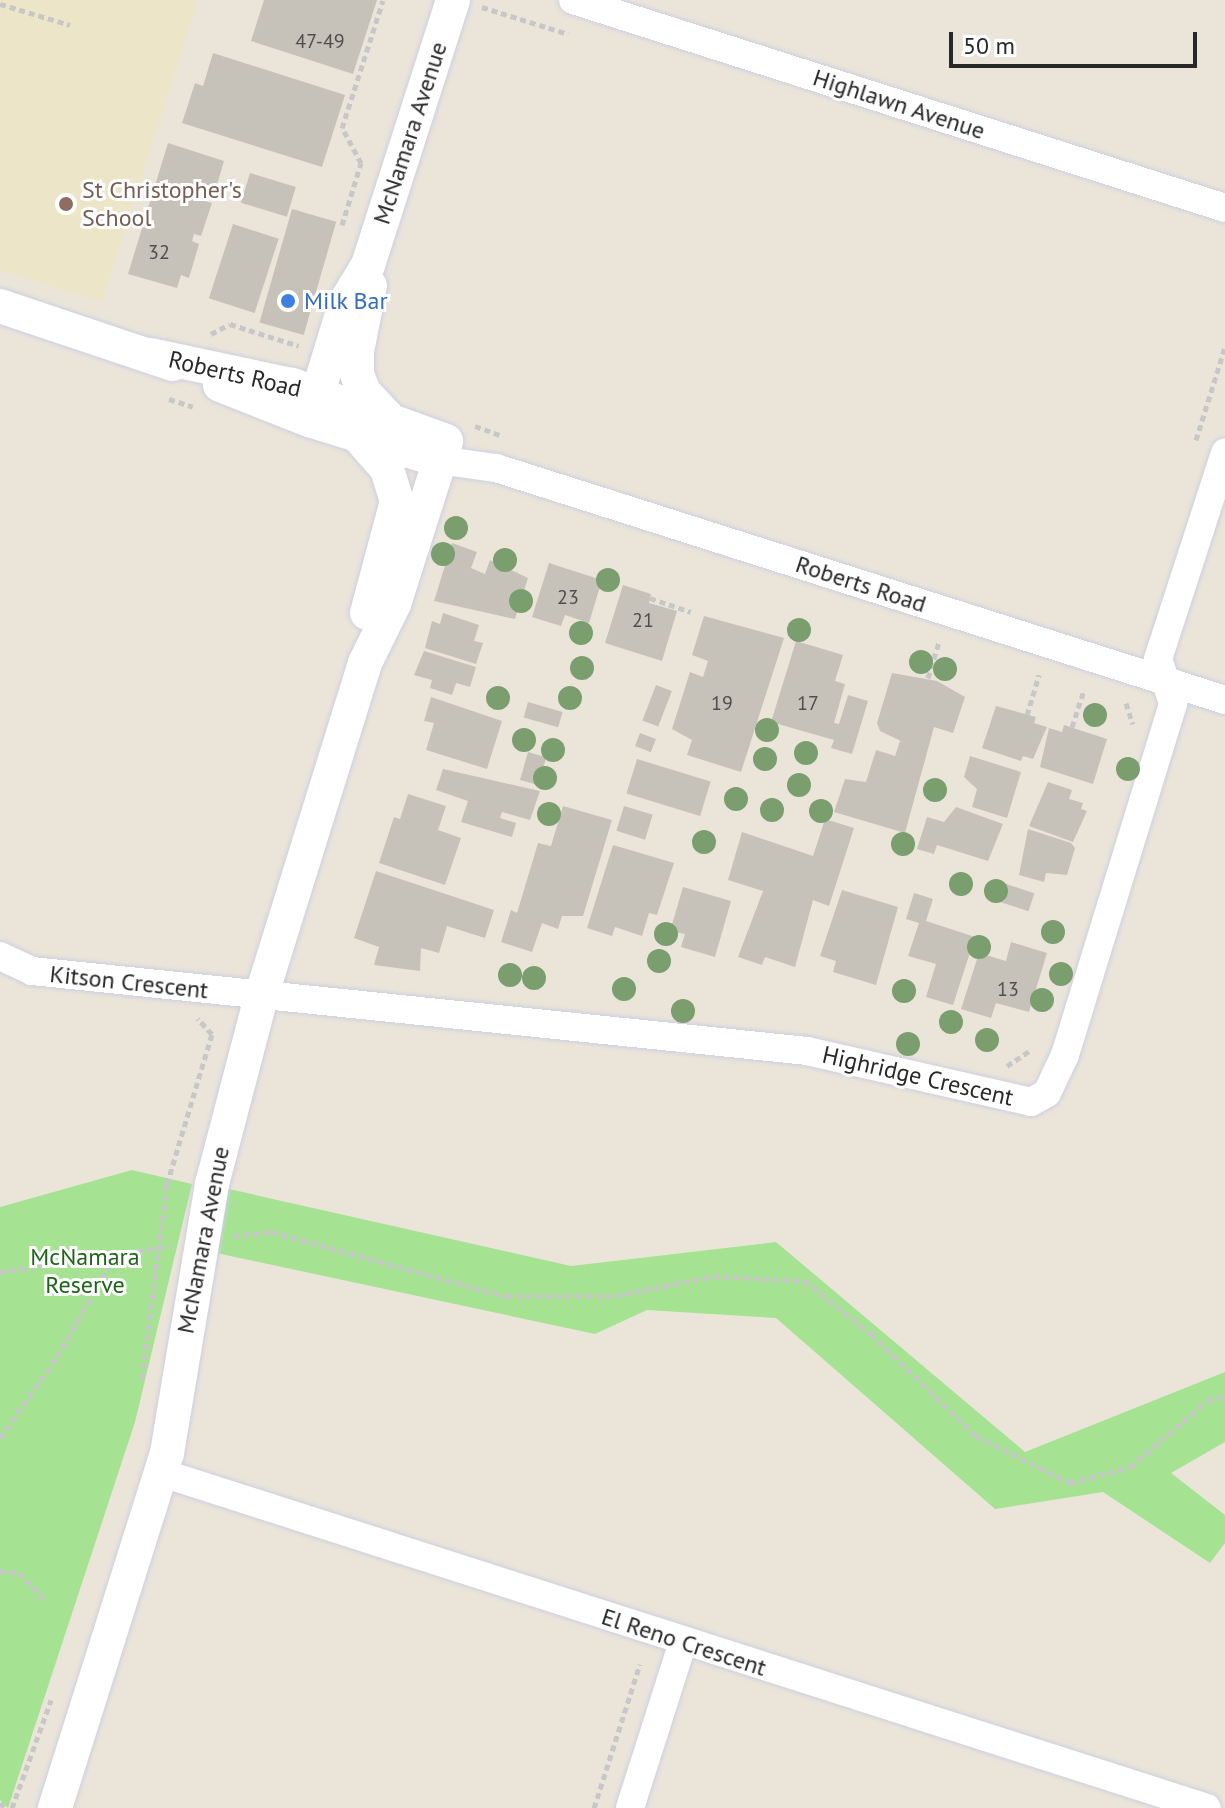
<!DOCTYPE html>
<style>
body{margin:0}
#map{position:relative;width:1225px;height:1808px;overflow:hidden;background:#ebe5d9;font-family:"PT Sans",sans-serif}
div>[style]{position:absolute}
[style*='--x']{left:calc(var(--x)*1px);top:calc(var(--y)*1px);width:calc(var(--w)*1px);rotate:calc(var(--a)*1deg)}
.education>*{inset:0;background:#ede5c7}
.green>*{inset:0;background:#a5e393}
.building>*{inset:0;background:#c6c2b9;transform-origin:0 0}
.path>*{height:5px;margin-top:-2.5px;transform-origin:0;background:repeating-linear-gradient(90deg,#c7c7c7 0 6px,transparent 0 10px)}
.roads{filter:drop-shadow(0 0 2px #cecfe1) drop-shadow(0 0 2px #cecfe1)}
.minor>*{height:28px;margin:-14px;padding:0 14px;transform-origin:14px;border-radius:14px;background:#fff}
.tertiary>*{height:34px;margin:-17px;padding:0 17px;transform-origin:17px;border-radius:17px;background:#fff}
.trees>*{width:24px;height:24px;margin:-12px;border-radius:50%;background:#7b9e6f}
.dots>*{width:22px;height:22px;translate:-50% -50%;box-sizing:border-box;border:4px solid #fff;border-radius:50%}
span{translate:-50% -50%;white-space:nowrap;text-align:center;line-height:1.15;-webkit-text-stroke:6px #fff;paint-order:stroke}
.number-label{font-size:20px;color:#504e4c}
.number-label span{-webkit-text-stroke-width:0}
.street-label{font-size:24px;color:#282828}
.education-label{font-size:24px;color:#785e54}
.left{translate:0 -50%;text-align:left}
.shop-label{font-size:24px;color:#366cbe}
.park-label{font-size:24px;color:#1f6418}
.scale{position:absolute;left:949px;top:32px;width:248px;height:36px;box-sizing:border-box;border:4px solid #282828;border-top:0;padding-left:10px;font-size:24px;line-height:28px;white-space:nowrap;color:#282828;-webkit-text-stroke:6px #fff;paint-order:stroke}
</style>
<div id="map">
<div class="education">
<div style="clip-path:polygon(0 0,198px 0,102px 302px,0 270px)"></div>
</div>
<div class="green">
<div style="clip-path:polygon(132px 1170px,192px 1184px,135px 1422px,8px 1808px,0 1800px,0 1207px)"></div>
<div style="clip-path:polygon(220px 1187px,571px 1266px,776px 1242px,1025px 1452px,1225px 1372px,1225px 1442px,1171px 1473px,1225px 1515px,1225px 1543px,1210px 1563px,1103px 1492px,995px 1509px,776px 1318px,647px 1310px,595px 1334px,207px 1251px)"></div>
</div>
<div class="building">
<div style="clip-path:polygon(264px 0,377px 0,353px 74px,251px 41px)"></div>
<div style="clip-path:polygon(213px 53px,345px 95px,322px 167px,182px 123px,195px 83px,203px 86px)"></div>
<div style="clip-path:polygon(168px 143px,224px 161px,214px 195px,206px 193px,204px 201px,212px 203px,201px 236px,194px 234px,192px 241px,199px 244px,189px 278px,181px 275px,177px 288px,128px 274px)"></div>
<div style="left:250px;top:173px;width:48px;height:31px;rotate:17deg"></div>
<div style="left:292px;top:209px;width:46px;height:118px;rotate:16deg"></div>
<div style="left:233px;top:224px;width:48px;height:78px;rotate:18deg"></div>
<div style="clip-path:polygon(452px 543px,477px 552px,471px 568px,485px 574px,490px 560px,528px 578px,515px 619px,434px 601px)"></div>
<div style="clip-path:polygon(549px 563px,602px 580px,589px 623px,565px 615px,561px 626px,532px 617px)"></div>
<div style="clip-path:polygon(623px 585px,651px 594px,649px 603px,677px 611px,662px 661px,605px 643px)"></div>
<div style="clip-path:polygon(443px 613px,479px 625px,474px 641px,483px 643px,476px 664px,425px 648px,432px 621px,440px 624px)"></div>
<div style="clip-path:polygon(704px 616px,784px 638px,741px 772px,687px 755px,692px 740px,672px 729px,690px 672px,703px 677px,708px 661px,692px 655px)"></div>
<div style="clip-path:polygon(796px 641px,843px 655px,835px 681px,845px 684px,834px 723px,839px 724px,848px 695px,868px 701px,852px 754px,831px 748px,834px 740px,771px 722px)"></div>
<div style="clip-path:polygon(424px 651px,476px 667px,470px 687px,456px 683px,452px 695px,430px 688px,432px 680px,414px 675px)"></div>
<div style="clip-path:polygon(892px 673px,937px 681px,965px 697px,953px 733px,934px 727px,905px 833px,834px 812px,845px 779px,866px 782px,876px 750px,895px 756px,900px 741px,905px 743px,880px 731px,877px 723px)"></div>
<div style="left:656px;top:685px;width:17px;height:38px;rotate:21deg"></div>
<div style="clip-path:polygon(431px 697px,502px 721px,487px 769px,426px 750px,434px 723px,424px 721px)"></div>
<div style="left:528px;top:702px;width:36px;height:16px;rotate:16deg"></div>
<div style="clip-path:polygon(996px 706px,1036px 717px,1034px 723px,1047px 727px,1033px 759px,1023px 756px,1021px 761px,982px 748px)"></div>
<div style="clip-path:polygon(1064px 725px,1107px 739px,1093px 784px,1040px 767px,1049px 728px,1062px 732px)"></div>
<div style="left:640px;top:733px;width:17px;height:14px;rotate:21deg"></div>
<div style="left:528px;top:752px;width:19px;height:29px;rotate:16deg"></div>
<div style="clip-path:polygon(970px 756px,1021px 772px,1007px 818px,972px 807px,977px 789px,964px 777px)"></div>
<div style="left:637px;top:759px;width:77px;height:36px;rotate:17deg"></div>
<div style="clip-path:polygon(443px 769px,540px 791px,530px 820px,502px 812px,500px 818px,516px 823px,512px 837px,461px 822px,468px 801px,436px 790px)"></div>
<div style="clip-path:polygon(1048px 782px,1072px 790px,1069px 799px,1083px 803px,1081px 809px,1087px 811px,1073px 842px,1029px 826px)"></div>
<div style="clip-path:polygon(408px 794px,446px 806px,438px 830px,461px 838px,445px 885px,379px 863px,394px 817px,400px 819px)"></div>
<div style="clip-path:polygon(563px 806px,612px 820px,583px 916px,562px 916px,558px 929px,542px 923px,532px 952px,501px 942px,511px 910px,517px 913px,538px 843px,551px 846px)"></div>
<div style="left:624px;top:806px;width:30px;height:26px;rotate:17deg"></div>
<div style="clip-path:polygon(956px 807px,1003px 824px,988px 861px,937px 845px,934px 854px,917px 849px,927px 817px,944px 822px)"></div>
<div style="clip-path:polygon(825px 819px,854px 828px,829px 906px,813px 900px,795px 967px,765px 957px,762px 965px,738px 957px,763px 891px,728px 880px,742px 832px,813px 856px)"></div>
<div style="clip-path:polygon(1028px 829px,1071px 843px,1075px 848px,1067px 875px,1046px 873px,1044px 882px,1019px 875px)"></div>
<div style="clip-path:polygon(613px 845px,674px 863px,657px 915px,649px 913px,642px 936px,615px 927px,612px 936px,587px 928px)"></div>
<div style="clip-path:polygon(376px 871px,494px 910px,485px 938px,447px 926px,439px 953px,421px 948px,420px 971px,374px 965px,379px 947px,354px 938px)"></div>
<div style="left:1003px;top:883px;width:33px;height:19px;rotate:18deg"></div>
<div style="clip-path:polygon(683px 887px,731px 901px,715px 957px,681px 947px,685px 934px,670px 931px)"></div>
<div style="clip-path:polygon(842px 890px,898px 907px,876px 985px,833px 972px,836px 961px,820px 956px)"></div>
<div style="clip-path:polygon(914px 893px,933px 899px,926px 921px,975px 937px,953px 1005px,926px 997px,936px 964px,908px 956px,919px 923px,906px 919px)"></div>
<div style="clip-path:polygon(1011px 942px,1047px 953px,1029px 1012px,996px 1003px,991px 1018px,961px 1009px,979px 953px,1006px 961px)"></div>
</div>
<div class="path">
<div style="--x:0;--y:4;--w:73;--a:16.7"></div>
<div style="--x:482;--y:7;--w:90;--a:17.4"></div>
<div style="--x:342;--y:225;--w:65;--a:-73"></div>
<div style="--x:361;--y:163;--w:40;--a:-118"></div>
<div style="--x:342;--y:128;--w:134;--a:-72.2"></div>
<div style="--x:211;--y:334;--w:21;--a:-28"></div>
<div style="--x:230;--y:324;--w:72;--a:17.7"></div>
<div style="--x:169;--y:399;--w:25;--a:18"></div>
<div style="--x:475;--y:426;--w:30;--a:20"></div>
<div style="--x:1196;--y:440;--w:97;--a:-72.7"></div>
<div style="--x:650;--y:598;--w:43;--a:18.9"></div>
<div style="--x:928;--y:678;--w:37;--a:-73"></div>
<div style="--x:1126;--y:703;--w:22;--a:72"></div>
<div style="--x:1027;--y:715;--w:42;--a:-73.3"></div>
<div style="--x:1072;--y:727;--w:40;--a:-72"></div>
<div style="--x:1007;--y:1066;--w:29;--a:-34"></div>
<div style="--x:234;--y:1236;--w:38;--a:-6"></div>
<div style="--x:272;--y:1232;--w:242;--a:15.4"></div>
<div style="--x:505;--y:1296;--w:110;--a:0"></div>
<div style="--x:615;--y:1296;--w:101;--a:-11.4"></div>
<div style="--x:714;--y:1276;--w:91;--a:3.1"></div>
<div style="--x:805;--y:1281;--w:85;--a:38.8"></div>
<div style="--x:871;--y:1334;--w:146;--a:44.2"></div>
<div style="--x:976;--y:1436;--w:105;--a:26.6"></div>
<div style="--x:1070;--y:1483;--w:62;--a:-14.9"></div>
<div style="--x:1130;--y:1467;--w:101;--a:-40.6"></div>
<div style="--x:1207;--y:1401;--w:19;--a:-16"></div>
<div style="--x:0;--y:1272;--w:171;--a:-8.7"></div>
<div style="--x:142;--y:1379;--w:197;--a:-82.7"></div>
<div style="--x:167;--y:1184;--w:157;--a:-73.3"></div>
<div style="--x:212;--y:1034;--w:21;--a:-133"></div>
<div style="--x:0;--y:1438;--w:99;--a:-54.9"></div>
<div style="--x:57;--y:1357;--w:117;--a:-60.4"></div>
<div style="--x:0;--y:1571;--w:19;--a:6"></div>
<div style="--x:19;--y:1573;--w:35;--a:46"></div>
<div style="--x:0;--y:1803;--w:7;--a:45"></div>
<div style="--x:12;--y:1808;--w:115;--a:-70.1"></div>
<div style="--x:594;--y:1808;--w:151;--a:-72.3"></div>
</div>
<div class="roads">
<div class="minor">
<div style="--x:573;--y:0;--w:684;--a:17.69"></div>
<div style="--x:439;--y:460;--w:58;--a:8"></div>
<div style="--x:496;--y:468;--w:765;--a:17.65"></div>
<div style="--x:0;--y:956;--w:35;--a:25"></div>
<div style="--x:32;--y:971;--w:779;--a:5.89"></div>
<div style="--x:807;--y:1051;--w:230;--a:12.8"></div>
<div style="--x:1031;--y:1102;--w:18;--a:-29"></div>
<div style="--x:1047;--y:1093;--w:42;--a:-64.7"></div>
<div style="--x:1065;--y:1055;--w:368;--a:-72.9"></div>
<div style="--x:1173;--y:703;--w:46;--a:-108.8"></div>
<div style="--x:1158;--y:659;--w:217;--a:-72"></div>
<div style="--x:162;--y:1473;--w:1097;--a:17.77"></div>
<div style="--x:630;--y:1808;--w:174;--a:-72.3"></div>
</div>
<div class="tertiary">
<div style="--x:370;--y:286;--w:66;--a:101.3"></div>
<div style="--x:357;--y:351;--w:23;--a:90"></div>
<div style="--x:357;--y:374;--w:19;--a:69"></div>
<div style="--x:364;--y:392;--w:34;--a:47"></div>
<div style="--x:0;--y:306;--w:182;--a:18.6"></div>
<div style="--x:220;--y:385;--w:96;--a:21.5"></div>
<div style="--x:309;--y:420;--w:132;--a:17.2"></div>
<div style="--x:311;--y:415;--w:119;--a:-72.9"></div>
<div style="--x:346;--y:301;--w:42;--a:-58.6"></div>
<div style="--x:368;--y:265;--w:278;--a:-72.2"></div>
<div style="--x:358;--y:436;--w:44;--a:48.7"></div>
<div style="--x:387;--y:469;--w:34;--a:73"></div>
<div style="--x:397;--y:501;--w:116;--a:105"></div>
<div style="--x:55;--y:1808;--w:372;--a:-72.5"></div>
<div style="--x:167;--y:1453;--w:273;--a:-80.5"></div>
<div style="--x:212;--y:1184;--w:193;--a:-75.3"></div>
<div style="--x:261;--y:997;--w:350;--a:-72.7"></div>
<div style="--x:365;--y:663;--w:66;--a:-63.8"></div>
<div style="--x:394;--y:604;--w:171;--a:-72.3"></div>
<div style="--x:446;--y:441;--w:164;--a:-160"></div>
<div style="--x:292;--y:385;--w:144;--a:-168"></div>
</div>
</div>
<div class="trees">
<div style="left:456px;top:528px"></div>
<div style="left:443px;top:554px"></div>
<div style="left:505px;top:560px"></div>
<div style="left:608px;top:580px"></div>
<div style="left:521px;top:601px"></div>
<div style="left:799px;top:630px"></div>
<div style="left:581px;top:633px"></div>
<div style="left:921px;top:662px"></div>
<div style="left:582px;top:668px"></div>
<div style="left:945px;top:669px"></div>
<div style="left:498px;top:698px"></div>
<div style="left:570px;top:698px"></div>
<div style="left:1095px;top:715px"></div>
<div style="left:767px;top:730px"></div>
<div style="left:524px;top:740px"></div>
<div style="left:553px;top:750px"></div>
<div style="left:806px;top:753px"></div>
<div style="left:765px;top:759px"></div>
<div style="left:1128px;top:769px"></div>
<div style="left:545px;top:778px"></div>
<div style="left:799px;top:785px"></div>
<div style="left:935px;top:790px"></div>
<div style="left:736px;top:799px"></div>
<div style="left:772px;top:810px"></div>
<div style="left:821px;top:811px"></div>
<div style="left:549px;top:814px"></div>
<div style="left:704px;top:842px"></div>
<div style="left:903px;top:844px"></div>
<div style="left:961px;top:884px"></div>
<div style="left:996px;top:891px"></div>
<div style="left:1053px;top:932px"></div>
<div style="left:666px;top:934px"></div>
<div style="left:979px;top:947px"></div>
<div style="left:659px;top:961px"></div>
<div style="left:1061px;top:974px"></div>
<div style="left:510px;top:975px"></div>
<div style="left:534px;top:978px"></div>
<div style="left:624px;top:989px"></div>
<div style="left:904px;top:991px"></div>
<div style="left:1042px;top:1000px"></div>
<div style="left:683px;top:1011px"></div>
<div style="left:951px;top:1022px"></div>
<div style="left:987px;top:1040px"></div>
<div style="left:908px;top:1044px"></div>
</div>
<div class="dots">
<div style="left:66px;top:204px;background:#8d6e63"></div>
<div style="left:288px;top:301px;background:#3f7fe0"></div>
</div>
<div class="number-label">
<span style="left:320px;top:41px">47-49</span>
<span style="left:159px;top:252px">32</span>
<span style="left:568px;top:597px">23</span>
<span style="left:643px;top:620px">21</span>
<span style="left:722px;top:703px">19</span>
<span style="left:808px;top:703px">17</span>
<span style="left:1008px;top:989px">13</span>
</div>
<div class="street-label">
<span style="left:899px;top:104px;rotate:18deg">Highlawn Avenue</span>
<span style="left:410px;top:133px;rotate:-72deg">McNamara Avenue</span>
<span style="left:235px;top:374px;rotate:13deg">Roberts Road</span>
<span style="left:861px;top:584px;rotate:18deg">Roberts Road</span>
<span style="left:129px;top:982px;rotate:6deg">Kitson Crescent</span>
<span style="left:918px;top:1076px;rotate:13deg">Highridge Crescent</span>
<span style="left:203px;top:1240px;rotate:-79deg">McNamara Avenue</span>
<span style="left:684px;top:1642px;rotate:18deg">El Reno Crescent</span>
</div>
<div class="education-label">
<span class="left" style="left:82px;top:204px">St Christopher's<br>School</span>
</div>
<div class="shop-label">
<span class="left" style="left:304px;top:301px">Milk Bar</span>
</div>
<div class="park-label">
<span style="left:85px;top:1271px">McNamara<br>Reserve</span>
</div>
<div class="scale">50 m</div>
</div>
